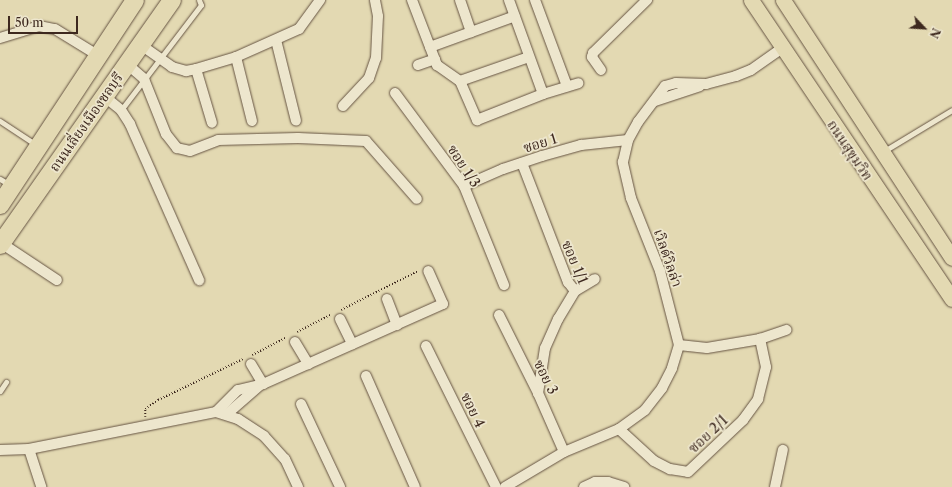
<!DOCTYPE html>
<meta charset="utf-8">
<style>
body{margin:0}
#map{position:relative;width:952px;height:487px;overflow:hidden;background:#e3d9b2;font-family:"Libre Caslon Text","Noto Serif Thai",serif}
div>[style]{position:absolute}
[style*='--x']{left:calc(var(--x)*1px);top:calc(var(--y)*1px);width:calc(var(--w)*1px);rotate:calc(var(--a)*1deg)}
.path>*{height:1.5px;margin-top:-0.75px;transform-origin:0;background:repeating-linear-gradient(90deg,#3d281e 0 1px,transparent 0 3px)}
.roads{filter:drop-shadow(0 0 1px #665443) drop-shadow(0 0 1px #665443)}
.lane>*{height:5px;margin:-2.5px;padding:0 2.5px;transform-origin:2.5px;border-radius:2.5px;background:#ede6cd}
.street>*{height:10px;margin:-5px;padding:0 5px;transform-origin:5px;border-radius:5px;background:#ede6cd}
.primary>*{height:15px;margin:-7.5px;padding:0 7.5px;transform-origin:7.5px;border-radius:7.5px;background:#e3d9b2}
.highway>*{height:18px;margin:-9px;padding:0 9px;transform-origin:9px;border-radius:9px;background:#e3d9b2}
span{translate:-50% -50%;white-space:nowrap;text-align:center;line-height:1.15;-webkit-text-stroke:3.5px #ede6cd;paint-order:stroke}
.street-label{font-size:14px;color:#3d281e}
.north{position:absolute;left:904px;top:8px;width:40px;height:40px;-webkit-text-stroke:3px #ede6cd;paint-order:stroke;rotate:115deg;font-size:11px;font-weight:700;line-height:16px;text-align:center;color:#3d281e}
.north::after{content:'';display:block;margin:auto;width:14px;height:18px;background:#3d281e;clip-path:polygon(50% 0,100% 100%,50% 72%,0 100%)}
.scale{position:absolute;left:8px;top:16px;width:70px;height:18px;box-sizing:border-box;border:2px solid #3d281e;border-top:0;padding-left:5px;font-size:12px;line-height:14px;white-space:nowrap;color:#3d281e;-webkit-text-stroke:3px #ede6cd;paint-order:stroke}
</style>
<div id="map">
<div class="path">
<div style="--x:341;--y:310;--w:86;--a:-26.9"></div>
<div style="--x:297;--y:332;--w:38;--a:-27"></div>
<div style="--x:252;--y:355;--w:38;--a:-27"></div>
<div style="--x:145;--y:417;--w:8;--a:-90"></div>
<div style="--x:145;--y:409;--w:16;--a:-35"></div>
<div style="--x:158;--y:400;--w:94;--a:-25.8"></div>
</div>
<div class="roads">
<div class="lane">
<div style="--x:121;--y:110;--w:132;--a:-52.7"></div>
<div style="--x:201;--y:5;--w:5;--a:-112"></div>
<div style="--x:0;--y:121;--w:42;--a:33.3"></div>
<div style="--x:884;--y:151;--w:79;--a:-31.1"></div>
<div style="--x:0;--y:179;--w:12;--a:31"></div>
<div style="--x:0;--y:391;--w:11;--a:-56"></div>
</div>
<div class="street">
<div style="--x:412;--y:0;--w:70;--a:69"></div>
<div style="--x:437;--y:65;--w:28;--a:35"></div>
<div style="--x:460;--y:81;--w:43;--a:66.4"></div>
<div style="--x:477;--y:120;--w:71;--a:-21.5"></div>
<div style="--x:543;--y:94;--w:100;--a:-109.9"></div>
<div style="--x:460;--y:0;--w:34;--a:71"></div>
<div style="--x:535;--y:0;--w:92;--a:69.6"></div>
<div style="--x:0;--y:38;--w:41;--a:-17.1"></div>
<div style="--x:39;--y:26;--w:16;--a:11"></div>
<div style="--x:55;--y:29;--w:52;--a:31.5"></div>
<div style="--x:276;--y:40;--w:83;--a:76.1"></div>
<div style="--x:141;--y:45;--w:38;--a:35"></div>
<div style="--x:172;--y:67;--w:15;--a:16"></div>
<div style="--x:186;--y:71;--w:10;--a:-11"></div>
<div style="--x:196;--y:69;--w:42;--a:-16.7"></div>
<div style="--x:236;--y:57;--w:69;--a:-24"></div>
<div style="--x:299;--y:29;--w:36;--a:-54"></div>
<div style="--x:430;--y:47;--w:90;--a:-20"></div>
<div style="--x:236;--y:57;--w:66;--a:76"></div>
<div style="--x:127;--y:64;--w:23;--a:41"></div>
<div style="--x:144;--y:79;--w:59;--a:68.2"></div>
<div style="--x:166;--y:134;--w:18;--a:52"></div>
<div style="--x:177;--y:148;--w:13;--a:13"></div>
<div style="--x:190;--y:151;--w:30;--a:-21"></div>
<div style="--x:218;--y:140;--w:80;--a:-1.4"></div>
<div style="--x:298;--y:138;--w:68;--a:2.5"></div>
<div style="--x:366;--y:141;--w:77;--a:48.7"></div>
<div style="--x:418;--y:65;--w:18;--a:-19"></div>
<div style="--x:196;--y:69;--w:56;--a:73.5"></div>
<div style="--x:601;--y:70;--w:16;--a:-125"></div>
<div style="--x:592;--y:57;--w:4;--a:-76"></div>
<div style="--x:593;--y:53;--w:76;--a:-44.5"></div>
<div style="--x:460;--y:81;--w:73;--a:-19.2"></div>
<div style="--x:395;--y:93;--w:116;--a:53.4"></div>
<div style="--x:464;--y:186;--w:107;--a:68"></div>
<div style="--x:543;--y:94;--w:37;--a:-17"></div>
<div style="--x:105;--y:97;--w:21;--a:39"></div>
<div style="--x:121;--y:110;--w:17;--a:57"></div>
<div style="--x:130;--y:124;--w:171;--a:66.1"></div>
<div style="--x:655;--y:101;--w:47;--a:-18.4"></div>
<div style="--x:343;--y:106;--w:38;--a:-47"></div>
<div style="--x:369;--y:78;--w:21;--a:-71"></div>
<div style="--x:376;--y:58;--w:42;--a:-87.3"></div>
<div style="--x:378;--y:16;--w:16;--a:-101"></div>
<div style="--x:522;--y:163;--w:128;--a:68.9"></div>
<div style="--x:568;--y:282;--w:11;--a:52"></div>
<div style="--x:575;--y:291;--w:33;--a:121"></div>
<div style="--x:558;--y:319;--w:32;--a:114"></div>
<div style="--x:545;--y:348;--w:46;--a:98.8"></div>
<div style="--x:464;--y:186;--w:43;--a:-23.6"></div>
<div style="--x:503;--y:169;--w:41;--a:-18.4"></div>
<div style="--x:542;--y:156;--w:41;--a:-15.8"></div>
<div style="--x:581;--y:145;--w:47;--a:-6.1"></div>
<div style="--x:1;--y:243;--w:67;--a:33.5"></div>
<div style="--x:575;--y:291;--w:23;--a:-31"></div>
<div style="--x:387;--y:299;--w:28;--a:69"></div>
<div style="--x:499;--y:315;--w:87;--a:63.4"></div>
<div style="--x:538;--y:393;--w:64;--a:66.2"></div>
<div style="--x:340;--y:319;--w:28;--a:64"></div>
<div style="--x:295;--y:342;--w:26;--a:59"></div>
<div style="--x:679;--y:345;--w:28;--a:6"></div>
<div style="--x:707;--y:348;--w:54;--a:-9.6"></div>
<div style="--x:760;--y:339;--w:28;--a:-19"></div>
<div style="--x:426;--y:346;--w:157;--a:63.6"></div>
<div style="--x:251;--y:364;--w:23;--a:59"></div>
<div style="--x:366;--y:376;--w:121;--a:66.2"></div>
<div style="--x:301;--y:404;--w:92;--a:64.8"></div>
<div style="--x:216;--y:412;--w:31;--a:-45"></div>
<div style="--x:238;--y:390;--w:26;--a:-13"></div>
<div style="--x:263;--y:384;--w:197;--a:-24"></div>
<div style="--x:443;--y:304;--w:36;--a:-114"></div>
<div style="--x:227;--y:414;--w:43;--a:-41.2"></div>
<div style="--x:619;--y:429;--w:47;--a:42.4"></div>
<div style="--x:654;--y:461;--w:18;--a:27"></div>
<div style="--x:670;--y:469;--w:18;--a:9"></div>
<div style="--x:688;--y:472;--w:76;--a:-43.4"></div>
<div style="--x:743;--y:420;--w:26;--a:-54"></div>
<div style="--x:758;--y:399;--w:33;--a:-76"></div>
<div style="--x:766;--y:367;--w:29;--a:-102"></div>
<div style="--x:29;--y:449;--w:40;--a:72"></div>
<div style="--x:0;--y:450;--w:29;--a:-2"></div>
<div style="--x:29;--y:449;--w:191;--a:-11.2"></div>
<div style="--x:216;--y:412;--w:23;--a:18"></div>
<div style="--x:238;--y:419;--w:31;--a:33"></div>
<div style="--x:264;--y:436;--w:31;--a:48"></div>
<div style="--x:285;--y:459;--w:31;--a:65"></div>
<div style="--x:505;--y:487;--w:69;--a:-30.7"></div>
<div style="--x:564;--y:452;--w:60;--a:-22.7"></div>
<div style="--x:619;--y:429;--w:32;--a:-36"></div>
<div style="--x:645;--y:410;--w:28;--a:-52"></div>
<div style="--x:662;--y:388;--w:22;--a:-63"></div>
<div style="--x:672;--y:368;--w:24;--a:-73"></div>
<div style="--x:679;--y:345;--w:76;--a:-104.4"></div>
<div style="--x:660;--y:271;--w:79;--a:-111.7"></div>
<div style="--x:631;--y:198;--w:37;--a:-103"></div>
<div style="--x:623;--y:162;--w:23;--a:-77"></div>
<div style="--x:628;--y:140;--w:21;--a:-61"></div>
<div style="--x:638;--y:122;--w:45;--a:-53.1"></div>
<div style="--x:665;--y:86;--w:11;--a:-15"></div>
<div style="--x:676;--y:83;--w:30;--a:2"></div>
<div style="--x:706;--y:84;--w:31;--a:-15"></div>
<div style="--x:736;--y:76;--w:16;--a:-22"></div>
<div style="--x:751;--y:70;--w:38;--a:-35"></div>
<div style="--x:584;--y:487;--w:12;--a:-24"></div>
<div style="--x:595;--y:482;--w:13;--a:0"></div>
<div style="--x:608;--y:482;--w:17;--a:17"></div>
<div style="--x:775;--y:487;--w:38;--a:-78"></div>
</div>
<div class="primary">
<div style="--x:751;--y:0;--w:360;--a:56.1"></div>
<div style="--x:783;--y:0;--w:308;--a:56.8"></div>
</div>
<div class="highway">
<div style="--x:0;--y:205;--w:245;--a:-56.6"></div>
<div style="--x:0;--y:245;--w:299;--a:-54.9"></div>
</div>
</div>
<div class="street-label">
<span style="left:86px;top:122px;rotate:-55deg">ถนนเลี่ยงเมืองชลบุรี</span>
<span style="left:540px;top:143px;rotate:-17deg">ซอย 1</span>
<span style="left:850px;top:150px;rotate:56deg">ถนนสุขุมวิท</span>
<span style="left:464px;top:166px;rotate:57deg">ซอย 1/3</span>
<span style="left:668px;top:258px;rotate:71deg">เวิลด์วิลล่า</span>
<span style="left:575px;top:262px;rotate:67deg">ซอย 1/1</span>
<span style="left:546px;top:377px;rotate:64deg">ซอย 3</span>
<span style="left:473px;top:410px;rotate:64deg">ซอย 4</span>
<span style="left:708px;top:434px;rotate:-43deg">ซอย 2/1</span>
</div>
<div class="north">N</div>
<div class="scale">50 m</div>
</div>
